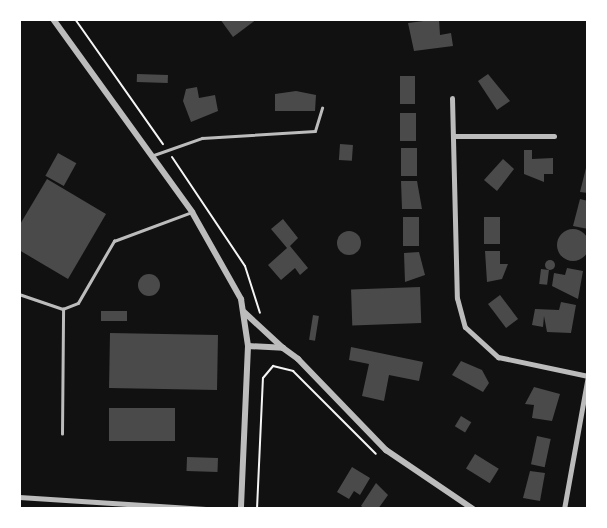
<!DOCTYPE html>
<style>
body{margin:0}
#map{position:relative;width:607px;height:528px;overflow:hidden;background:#111;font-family:Arial,sans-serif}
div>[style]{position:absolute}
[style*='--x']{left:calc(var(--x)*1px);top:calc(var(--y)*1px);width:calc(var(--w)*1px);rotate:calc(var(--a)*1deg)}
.building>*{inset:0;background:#4a4a4a;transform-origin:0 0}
.round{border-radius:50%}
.path>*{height:2px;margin:-1px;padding:0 1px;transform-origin:1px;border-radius:1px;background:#f5f5f5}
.service>*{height:2.5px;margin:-1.25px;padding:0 1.25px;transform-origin:1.25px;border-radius:1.25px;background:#bcbcbc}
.minor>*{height:5px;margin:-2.5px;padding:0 2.5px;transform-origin:2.5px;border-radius:2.5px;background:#bcbcbc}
.tertiary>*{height:6px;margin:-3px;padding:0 3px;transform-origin:3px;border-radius:3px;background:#bcbcbc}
span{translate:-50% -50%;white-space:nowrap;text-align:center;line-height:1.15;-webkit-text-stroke:5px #fff;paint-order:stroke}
.frame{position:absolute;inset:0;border:21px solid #fff;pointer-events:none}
</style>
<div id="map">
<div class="building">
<div style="clip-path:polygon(220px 19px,257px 19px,233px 37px)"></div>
<div style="clip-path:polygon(439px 19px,440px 35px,451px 33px,453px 46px,414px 51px,408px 23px)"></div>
<div style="left:137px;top:74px;width:31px;height:8px;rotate:2deg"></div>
<div style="clip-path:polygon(488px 74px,510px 101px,497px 110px,478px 81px)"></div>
<div style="left:400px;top:76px;width:15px;height:28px"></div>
<div style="clip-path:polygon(197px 87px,199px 98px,215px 95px,218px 111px,191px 122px,183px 101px,186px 89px)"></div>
<div style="clip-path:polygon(296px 91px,316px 95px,315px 111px,275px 111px,275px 94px)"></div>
<div style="left:400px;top:113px;width:16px;height:28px"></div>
<div style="left:340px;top:144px;width:13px;height:16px;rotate:4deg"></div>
<div style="left:401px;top:148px;width:16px;height:28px"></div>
<div style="clip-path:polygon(524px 150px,532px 150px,532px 159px,553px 158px,553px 174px,544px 174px,544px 182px,524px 174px)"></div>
<div style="left:58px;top:153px;width:21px;height:26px;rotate:29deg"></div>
<div style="clip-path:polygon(503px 159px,514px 169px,497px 191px,484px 180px)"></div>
<div style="clip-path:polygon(587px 164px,588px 164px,588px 193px,580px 192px)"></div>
<div style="clip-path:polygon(47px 179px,106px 214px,68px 279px,19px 250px,19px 226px)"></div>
<div style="clip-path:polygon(401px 181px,417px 181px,422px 209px,402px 209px)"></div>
<div style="clip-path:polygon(580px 199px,588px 201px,588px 229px,573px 226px)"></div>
<div style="left:419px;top:217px;width:29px;height:16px;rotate:90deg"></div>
<div style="left:484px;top:217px;width:16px;height:27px"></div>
<div style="clip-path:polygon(283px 219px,298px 238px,290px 246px,308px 268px,300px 275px,295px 268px,281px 280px,268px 265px,287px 248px,271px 229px)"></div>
<div class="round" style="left:557px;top:229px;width:32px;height:32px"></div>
<div class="round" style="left:337px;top:231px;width:24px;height:24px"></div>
<div style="clip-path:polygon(485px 251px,500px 251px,500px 264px,508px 264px,502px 279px,487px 282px)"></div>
<div style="clip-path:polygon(419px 252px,425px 275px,405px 282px,404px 253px)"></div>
<div class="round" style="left:545px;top:260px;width:10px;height:10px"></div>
<div style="clip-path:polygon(567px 268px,583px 271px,578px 299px,552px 286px,554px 273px,565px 275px)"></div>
<div style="left:541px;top:269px;width:8px;height:15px;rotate:7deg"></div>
<div class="round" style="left:138px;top:274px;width:22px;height:22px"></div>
<div style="left:420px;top:287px;width:36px;height:69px;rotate:88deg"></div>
<div style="left:500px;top:295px;width:30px;height:15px;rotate:53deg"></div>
<div style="clip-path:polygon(561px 302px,576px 305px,571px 333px,547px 332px,544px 316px,543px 327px,532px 325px,535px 309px,559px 310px)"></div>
<div style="left:127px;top:311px;width:10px;height:26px;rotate:90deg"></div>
<div style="left:313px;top:315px;width:6px;height:25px;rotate:9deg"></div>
<div style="left:110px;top:333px;width:108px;height:55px;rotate:1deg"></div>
<div style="clip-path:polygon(351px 347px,423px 362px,419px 381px,389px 375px,384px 401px,362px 396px,369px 364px,349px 360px)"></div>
<div style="clip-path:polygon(461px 361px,482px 370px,489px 383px,483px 392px,452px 375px)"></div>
<div style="clip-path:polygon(534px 387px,560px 394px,552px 421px,532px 418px,534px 405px,525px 404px)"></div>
<div style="left:109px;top:408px;width:66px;height:33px"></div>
<div style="left:461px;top:416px;width:12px;height:12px;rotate:31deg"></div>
<div style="left:537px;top:436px;width:14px;height:29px;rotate:12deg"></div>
<div style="left:475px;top:454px;width:28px;height:17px;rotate:32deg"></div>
<div style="left:187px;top:457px;width:31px;height:14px;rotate:2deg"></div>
<div style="clip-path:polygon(352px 467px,370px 478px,360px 495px,354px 491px,349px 499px,337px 492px)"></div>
<div style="clip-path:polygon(530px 471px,545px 473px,540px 501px,523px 498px)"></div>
<div style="clip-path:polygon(376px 483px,388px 495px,378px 509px,365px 509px,361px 506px)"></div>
</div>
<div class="path">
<div style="--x:75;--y:19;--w:153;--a:54.9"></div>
<div style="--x:172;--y:157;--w:131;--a:56.2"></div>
<div style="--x:245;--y:266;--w:49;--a:72.3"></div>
<div style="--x:257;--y:509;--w:131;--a:-87.4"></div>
<div style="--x:263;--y:378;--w:16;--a:-50"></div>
<div style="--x:273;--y:366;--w:21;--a:14"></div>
<div style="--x:293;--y:371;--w:117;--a:45"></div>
</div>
<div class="service">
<div style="--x:151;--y:156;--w:54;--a:-19.4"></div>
<div style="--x:202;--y:138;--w:113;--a:-3.5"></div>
<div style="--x:315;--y:131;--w:24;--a:-73"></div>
<div style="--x:19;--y:294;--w:46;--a:18.8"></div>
<div style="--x:63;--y:309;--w:16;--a:-22"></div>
<div style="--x:78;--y:303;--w:72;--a:-59.9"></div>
<div style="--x:114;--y:241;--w:83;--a:-20.4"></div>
<div style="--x:62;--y:434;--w:125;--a:-89.5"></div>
</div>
<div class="minor">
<div style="--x:452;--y:98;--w:200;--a:88.6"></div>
<div style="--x:457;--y:298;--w:30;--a:75"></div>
<div style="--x:465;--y:327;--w:45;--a:42.3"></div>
<div style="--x:498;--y:357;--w:92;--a:11.9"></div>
<div style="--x:453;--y:136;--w:101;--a:0"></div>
<div style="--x:19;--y:497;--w:187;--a:3.7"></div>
<div style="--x:564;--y:509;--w:135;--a:-79.8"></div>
</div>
<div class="tertiary">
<div style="--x:53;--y:19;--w:238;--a:54.2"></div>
<div style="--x:192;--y:212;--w:100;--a:60.6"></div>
<div style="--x:241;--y:299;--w:48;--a:81.5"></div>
<div style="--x:248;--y:346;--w:163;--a:92.5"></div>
<div style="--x:244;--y:312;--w:53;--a:42.7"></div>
<div style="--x:248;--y:346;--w:35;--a:3"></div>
<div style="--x:283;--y:348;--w:19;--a:36"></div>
<div style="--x:298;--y:359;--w:127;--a:46"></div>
<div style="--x:386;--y:450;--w:105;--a:34.1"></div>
</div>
<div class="frame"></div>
</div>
